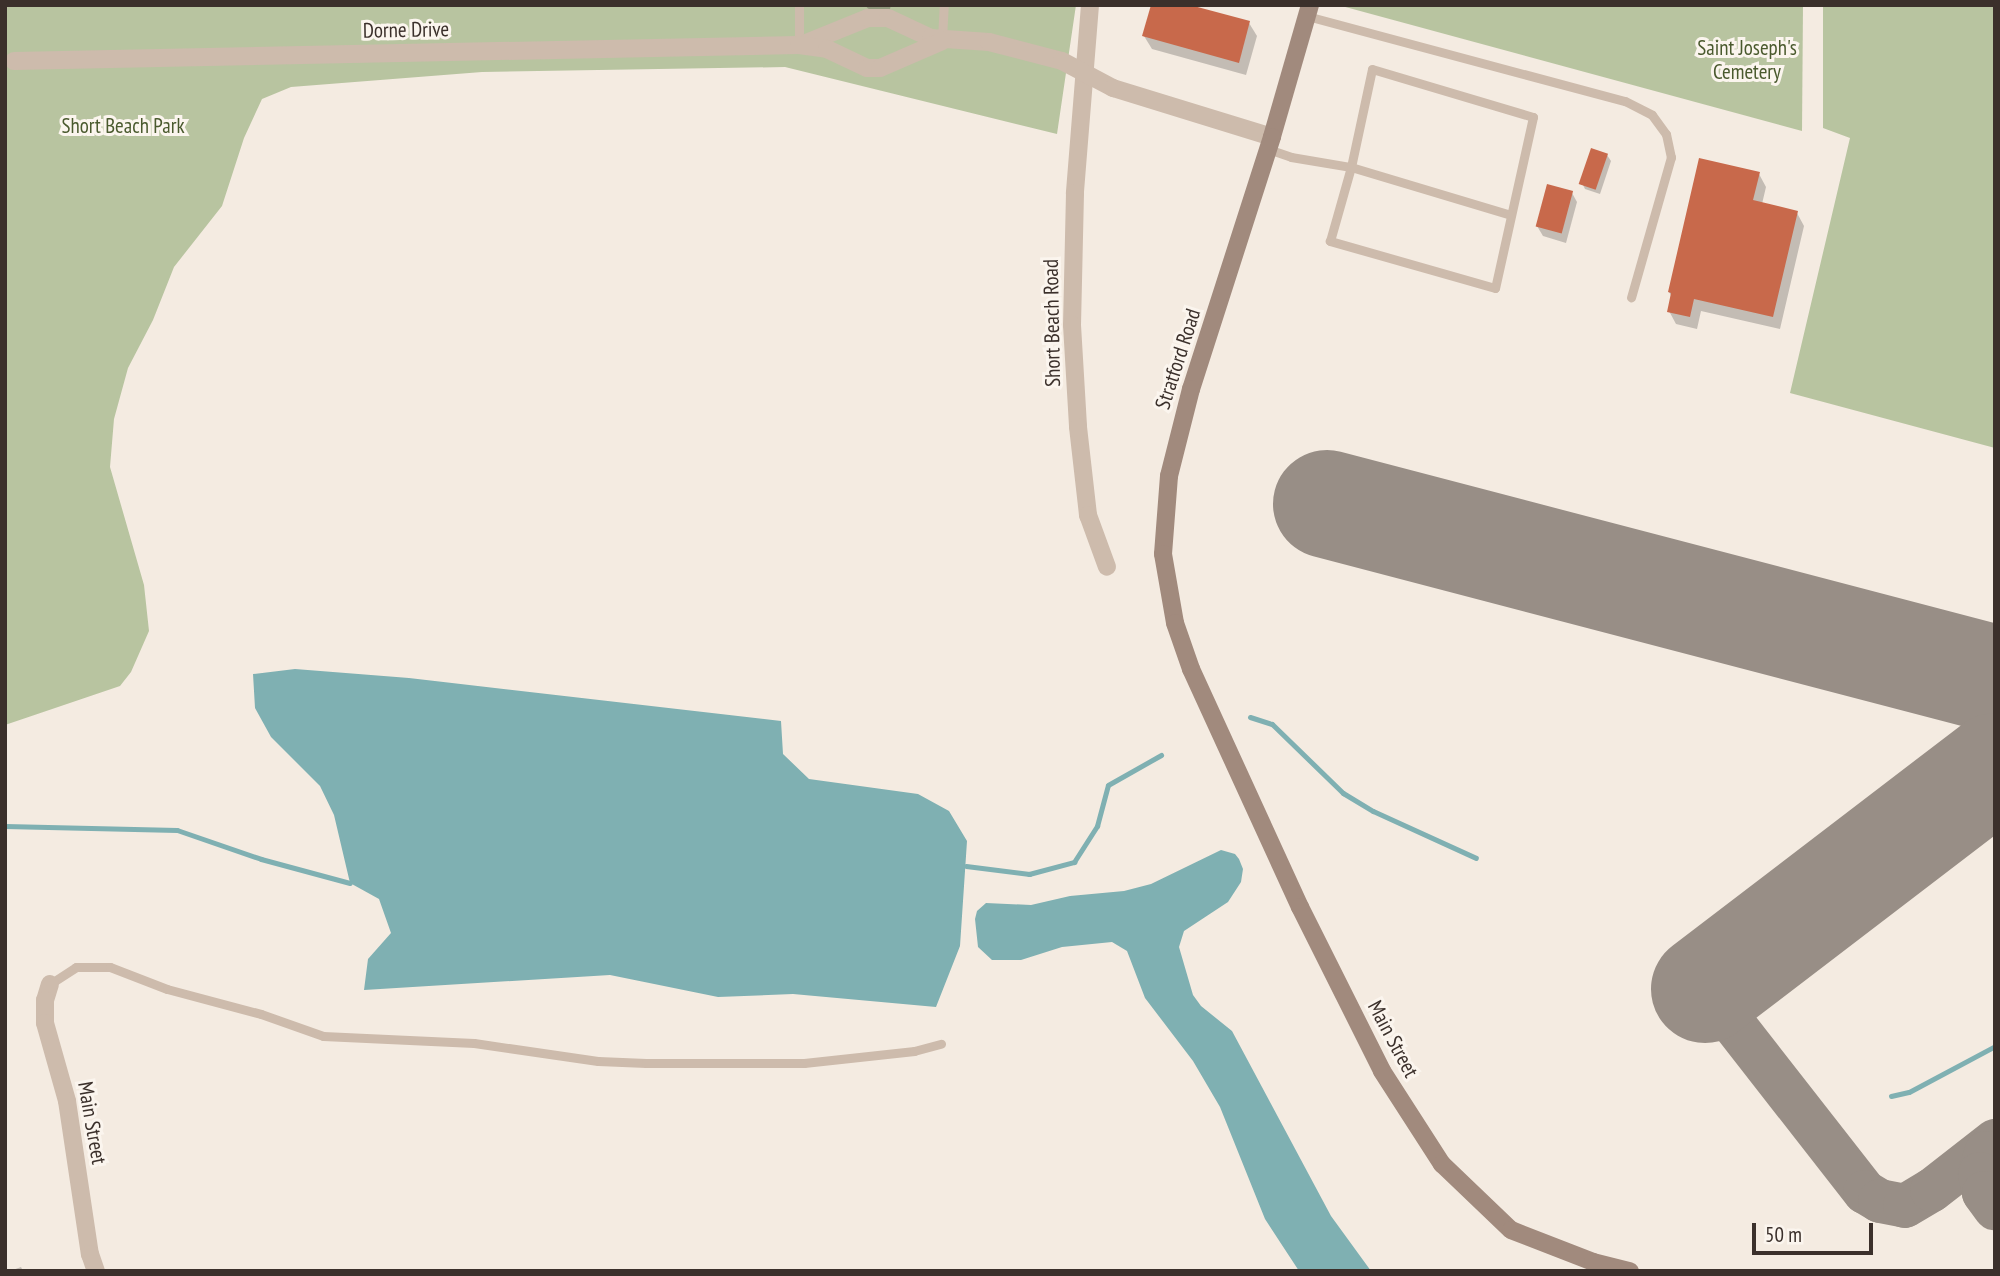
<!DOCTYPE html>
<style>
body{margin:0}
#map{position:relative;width:2000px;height:1276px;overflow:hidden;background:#f4ebe1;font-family:"PT Sans Narrow",sans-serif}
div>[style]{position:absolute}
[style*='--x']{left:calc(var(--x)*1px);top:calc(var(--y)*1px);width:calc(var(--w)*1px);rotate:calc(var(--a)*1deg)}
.green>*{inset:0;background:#b8c4a0}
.water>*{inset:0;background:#7fb0b2}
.shadow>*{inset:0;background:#0003}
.stream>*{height:5px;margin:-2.5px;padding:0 2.5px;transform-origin:2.5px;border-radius:2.5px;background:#7fb0b2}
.taxiway>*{height:44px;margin:-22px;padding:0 22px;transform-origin:22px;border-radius:22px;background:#988e86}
.runway>*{height:108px;margin:-54px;padding:0 54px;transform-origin:54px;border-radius:54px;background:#988e86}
.building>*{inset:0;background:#c8694b;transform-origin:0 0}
.service>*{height:9px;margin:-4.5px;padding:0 4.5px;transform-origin:4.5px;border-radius:4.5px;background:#cdbbac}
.minor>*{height:18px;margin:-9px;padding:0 9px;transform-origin:9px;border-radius:9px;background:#cdbbac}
.secondary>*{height:18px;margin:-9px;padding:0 9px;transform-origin:9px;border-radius:9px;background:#a18a7d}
span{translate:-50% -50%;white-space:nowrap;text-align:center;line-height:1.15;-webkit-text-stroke:6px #fbf5ee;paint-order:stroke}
.street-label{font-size:21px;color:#3b302b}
.park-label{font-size:21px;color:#4a5a2e}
.frame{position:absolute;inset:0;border:7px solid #3b302b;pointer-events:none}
.scale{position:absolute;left:1752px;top:1223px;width:121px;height:32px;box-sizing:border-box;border:4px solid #3b302b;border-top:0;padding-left:9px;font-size:21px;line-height:24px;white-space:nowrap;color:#3b302b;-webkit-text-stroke:5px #fbf5ee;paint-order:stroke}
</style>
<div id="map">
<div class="green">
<div style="clip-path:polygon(5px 5px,1076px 5px,1057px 134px,785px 67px,482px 72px,291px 87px,262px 99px,244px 138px,222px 206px,174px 267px,153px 320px,128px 368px,114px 419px,110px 467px,144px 585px,149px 631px,131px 672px,120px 686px,5px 725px)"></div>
<div style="clip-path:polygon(1338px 5px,1803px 5px,1802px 131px)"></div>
<div style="clip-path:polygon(1823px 5px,1995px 5px,1995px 448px,1790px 393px,1850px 138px,1823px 128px)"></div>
</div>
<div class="water">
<div style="clip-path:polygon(295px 669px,409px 678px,781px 721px,783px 754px,809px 779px,918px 794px,949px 811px,967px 841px,960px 946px,936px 1007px,793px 994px,718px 997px,610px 975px,364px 990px,368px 959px,391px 933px,379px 899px,350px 883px,334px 815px,320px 786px,271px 737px,255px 708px,253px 674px)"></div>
<div style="clip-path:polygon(1221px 850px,1235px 854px,1239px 859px,1243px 869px,1241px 882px,1228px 902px,1184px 931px,1179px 947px,1193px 995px,1201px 1006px,1232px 1031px,1331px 1216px,1371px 1271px,1299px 1271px,1265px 1219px,1220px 1107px,1193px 1061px,1145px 998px,1127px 951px,1112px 942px,1062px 947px,1021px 960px,992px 960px,978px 947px,975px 919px,977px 911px,986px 903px,1031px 905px,1070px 896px,1124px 891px,1151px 884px)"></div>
</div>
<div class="shadow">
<div style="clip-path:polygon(865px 5px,891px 5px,889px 13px,874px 16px)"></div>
<div style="clip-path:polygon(1249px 23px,1257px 36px,1246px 75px,1152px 49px,1144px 36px)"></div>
<div style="clip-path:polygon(1607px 155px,1611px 161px,1600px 194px,1585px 189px,1582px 183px)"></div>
<div style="clip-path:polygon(1759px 174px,1766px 187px,1762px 204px,1797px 213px,1804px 226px,1780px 329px,1701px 311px,1697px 329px,1676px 324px,1669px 311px,1672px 297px,1669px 292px)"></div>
<div style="clip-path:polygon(1572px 193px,1577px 202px,1566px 243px,1543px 236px,1537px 226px)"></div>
<div style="clip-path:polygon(21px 1267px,23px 1271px,10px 1271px)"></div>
</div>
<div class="stream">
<div style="--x:1250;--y:717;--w:23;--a:18"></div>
<div style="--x:1272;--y:724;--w:99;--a:44.2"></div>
<div style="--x:1343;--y:793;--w:35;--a:31"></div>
<div style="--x:1373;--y:811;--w:113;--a:24.5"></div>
<div style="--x:5;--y:826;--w:172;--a:1.3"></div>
<div style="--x:177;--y:830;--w:89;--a:19"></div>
<div style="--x:261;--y:859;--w:92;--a:15.1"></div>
<div style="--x:966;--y:866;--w:64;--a:7.2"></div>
<div style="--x:1029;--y:874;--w:47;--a:-14.9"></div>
<div style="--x:1074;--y:862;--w:43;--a:-57.4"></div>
<div style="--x:1097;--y:826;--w:42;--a:-75"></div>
<div style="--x:1108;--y:785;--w:61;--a:-29.5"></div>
<div style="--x:1891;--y:1096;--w:18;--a:-13"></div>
<div style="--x:1909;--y:1092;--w:98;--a:-28.1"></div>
</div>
<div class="taxiway">
<div style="--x:1742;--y:961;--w:34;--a:111"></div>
<div style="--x:1730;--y:993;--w:12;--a:99"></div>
<div style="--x:1728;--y:1005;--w:17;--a:77"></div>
<div style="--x:1732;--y:1022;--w:216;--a:52"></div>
<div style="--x:1865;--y:1192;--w:17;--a:31"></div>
<div style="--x:1880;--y:1201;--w:25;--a:11"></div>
<div style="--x:1905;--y:1206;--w:31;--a:-31"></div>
<div style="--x:1932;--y:1190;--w:80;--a:-37.9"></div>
<div style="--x:1995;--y:1143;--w:13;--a:132"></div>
<div style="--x:1986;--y:1153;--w:22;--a:106"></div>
<div style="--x:1980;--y:1174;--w:19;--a:78"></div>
<div style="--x:1984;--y:1193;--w:19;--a:54"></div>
</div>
<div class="runway">
<div style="--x:1327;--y:504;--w:691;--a:14.68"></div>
<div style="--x:1705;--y:989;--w:365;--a:-37.4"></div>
</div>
<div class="building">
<div style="clip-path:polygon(1151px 5px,1190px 5px,1250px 21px,1239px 63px,1142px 36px)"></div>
<div style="left:1591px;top:148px;width:18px;height:38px;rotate:19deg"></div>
<div style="clip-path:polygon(1699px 158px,1760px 172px,1753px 200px,1798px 211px,1773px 317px,1694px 299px,1690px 317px,1667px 312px,1671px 293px,1668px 292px)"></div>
<div style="left:1547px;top:184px;width:27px;height:44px;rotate:15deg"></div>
</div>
<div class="service">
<div style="--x:799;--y:5;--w:40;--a:90"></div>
<div style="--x:1307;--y:16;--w:329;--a:15"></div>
<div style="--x:1625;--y:101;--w:30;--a:27"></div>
<div style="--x:1652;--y:115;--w:24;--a:54"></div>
<div style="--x:1666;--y:134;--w:24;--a:78"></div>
<div style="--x:1671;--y:157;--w:146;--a:105.9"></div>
<div style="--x:942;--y:39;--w:34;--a:-87"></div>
<div style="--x:1372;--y:69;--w:168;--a:16.6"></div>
<div style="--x:1533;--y:117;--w:175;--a:102.5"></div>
<div style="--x:1495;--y:288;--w:172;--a:-164.1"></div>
<div style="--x:1330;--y:241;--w:77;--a:-74.2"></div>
<div style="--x:1351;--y:167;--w:100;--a:-77.9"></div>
<div style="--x:1268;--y:149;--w:24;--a:19"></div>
<div style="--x:1291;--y:157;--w:61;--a:9.5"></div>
<div style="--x:1351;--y:167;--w:167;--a:16.7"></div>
<div style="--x:50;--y:984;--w:31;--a:-33"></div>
<div style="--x:76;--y:967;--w:34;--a:0"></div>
<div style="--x:110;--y:967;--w:61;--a:21.1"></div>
<div style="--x:167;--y:989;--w:97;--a:14.9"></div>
<div style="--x:261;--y:1014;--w:66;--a:19.5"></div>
<div style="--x:323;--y:1036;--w:151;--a:2.7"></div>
<div style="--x:474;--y:1043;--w:125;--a:8.3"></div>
<div style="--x:598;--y:1061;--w:48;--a:2.4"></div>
<div style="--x:646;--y:1063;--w:158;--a:0"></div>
<div style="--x:804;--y:1063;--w:111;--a:-6.2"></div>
<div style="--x:914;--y:1051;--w:28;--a:-15"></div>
</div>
<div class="minor">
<div style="--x:1090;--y:5;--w:189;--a:94.6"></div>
<div style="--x:1075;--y:193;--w:132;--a:91.3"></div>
<div style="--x:1072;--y:325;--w:102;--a:86.6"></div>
<div style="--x:1078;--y:427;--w:89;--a:83.5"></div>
<div style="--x:1088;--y:515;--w:55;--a:69.9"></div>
<div style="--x:806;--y:43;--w:67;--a:-22"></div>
<div style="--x:868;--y:18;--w:20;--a:0"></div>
<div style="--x:888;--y:18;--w:47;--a:24.9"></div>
<div style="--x:931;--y:38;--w:58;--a:3.9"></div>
<div style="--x:989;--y:42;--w:75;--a:14.6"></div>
<div style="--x:1062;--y:61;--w:58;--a:27.9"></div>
<div style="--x:1113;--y:88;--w:166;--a:17.1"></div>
<div style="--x:14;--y:61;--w:785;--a:-1.17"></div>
<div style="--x:799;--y:45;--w:28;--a:8"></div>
<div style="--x:827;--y:49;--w:44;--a:25.4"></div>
<div style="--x:867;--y:68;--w:13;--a:0"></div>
<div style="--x:880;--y:68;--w:68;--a:-23.5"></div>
<div style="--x:50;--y:984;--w:17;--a:107"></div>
<div style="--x:45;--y:1000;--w:23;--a:90"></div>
<div style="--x:45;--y:1023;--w:81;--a:74.2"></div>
<div style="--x:67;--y:1101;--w:155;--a:81.5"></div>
<div style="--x:90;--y:1254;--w:18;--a:71"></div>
</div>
<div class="secondary">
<div style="--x:1310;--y:5;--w:137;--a:106.1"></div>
<div style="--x:1272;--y:137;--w:265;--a:107.8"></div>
<div style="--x:1191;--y:389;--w:90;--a:104.2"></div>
<div style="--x:1169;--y:476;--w:78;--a:94.4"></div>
<div style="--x:1163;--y:554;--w:70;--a:80.1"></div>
<div style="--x:1175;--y:623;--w:49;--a:70.8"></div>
<div style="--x:1191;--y:669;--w:262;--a:65.4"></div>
<div style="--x:1300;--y:907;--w:183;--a:63.4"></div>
<div style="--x:1382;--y:1071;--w:111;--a:57.2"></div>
<div style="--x:1442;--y:1164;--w:95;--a:43.7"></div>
<div style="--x:1511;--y:1230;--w:88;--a:21.3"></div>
<div style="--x:1593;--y:1262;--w:38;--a:14"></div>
</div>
<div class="street-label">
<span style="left:406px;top:30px;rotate:-1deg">Dorne Drive</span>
<span style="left:1052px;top:323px;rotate:-91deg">Short Beach Road</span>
<span style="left:1178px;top:359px;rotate:-72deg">Stratford Road</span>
<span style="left:1393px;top:1039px;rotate:62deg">Main Street</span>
<span style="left:92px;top:1123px;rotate:80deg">Main Street</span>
</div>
<div class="park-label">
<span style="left:1747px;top:60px">Saint Joseph's<br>Cemetery</span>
<span style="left:123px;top:126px">Short Beach Park</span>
</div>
<div class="frame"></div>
<div class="scale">50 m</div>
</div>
